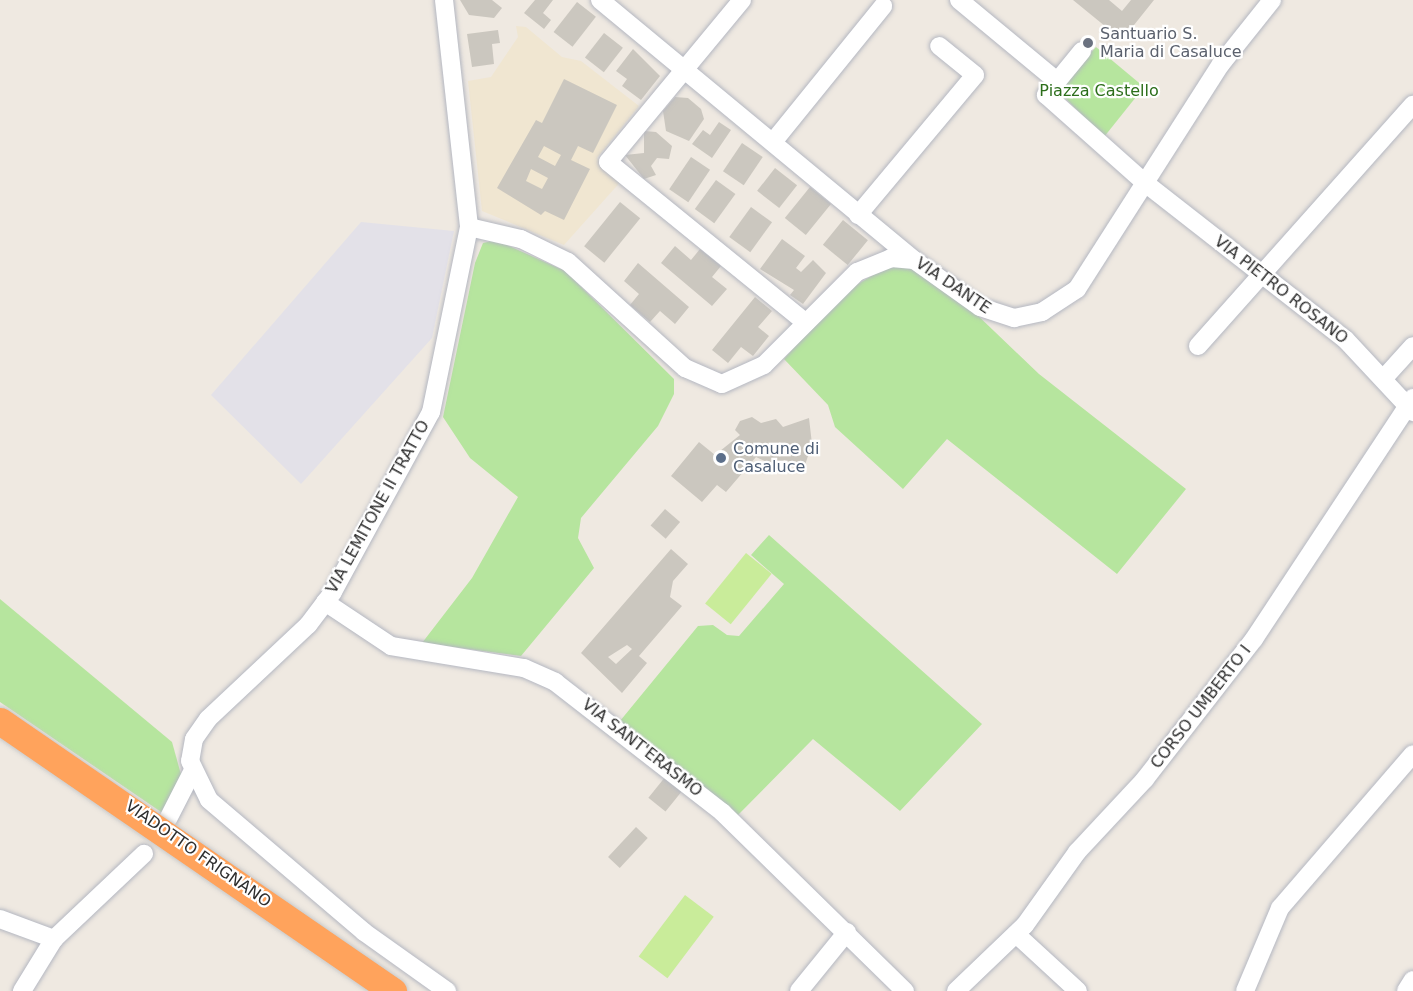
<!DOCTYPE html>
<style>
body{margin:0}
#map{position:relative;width:1413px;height:991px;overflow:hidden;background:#efe9e1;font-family:"DejaVu Sans",sans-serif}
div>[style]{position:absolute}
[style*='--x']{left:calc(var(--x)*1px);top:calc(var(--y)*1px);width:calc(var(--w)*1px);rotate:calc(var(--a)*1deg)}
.industrial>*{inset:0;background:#e3e1e8}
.education>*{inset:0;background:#f0e6d1}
.green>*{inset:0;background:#b6e59e}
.pitch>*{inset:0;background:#c9ec9a;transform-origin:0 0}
.building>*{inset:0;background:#cbc7bf;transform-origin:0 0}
.roads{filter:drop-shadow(0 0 2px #b4b7c1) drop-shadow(0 0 2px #b4b7c1)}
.minor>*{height:18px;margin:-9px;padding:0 9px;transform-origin:9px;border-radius:9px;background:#fff}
.bridges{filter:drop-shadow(0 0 2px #c9c9c9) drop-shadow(0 0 2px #c9c9c9)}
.highway-bridge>*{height:27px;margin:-13.5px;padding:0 13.5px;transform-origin:13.5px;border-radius:13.5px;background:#ffa35c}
.dots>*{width:16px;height:16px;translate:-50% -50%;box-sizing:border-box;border:3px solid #fff;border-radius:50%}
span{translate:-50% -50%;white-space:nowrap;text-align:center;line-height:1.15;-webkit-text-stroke:4.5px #fff;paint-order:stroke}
.worship-label{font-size:16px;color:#5b616d}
.left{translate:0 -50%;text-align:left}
.park-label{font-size:16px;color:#2c6e1b}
.street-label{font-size:16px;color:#2e2e2e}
.service-label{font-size:16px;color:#4e5e75}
</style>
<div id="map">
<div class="industrial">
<div style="clip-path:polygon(361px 222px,454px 231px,432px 338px,301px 484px,211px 395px)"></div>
</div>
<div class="education">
<div style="clip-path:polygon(516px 26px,526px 27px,562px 57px,581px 61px,639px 106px,597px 158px,623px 179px,564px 245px,482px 211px,468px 81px,491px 77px,518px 37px)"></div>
</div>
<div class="green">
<div style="clip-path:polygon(1096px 47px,1144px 87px,1104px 137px,1061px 94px,1064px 83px)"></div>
<div style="clip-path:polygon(496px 240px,565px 271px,674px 379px,674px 394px,658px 426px,581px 518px,578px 538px,594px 568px,521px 656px,422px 643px,472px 578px,518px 497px,470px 458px,443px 417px,475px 263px,483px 243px)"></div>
<div style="clip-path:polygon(899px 266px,912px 268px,971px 309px,1039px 374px,1186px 489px,1117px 574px,947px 439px,903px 489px,835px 427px,828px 405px,784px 359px,843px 293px,883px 269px)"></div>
<div style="clip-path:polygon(769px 535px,982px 724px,900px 811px,813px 739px,738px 815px,620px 721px,698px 626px,713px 625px,727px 635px,739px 636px,784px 584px,751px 555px)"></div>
<div style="clip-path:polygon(0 599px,172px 742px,182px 778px,164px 814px,0 702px)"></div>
</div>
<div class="pitch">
<div style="left:746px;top:553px;width:33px;height:65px;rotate:39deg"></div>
<div style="left:685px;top:895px;width:36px;height:77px;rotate:37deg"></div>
</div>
<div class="building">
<div style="clip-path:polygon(460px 0,492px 0,502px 8px,494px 18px,469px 15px)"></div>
<div style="clip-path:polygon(535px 0,553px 0,543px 13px,551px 20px,544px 29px,524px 13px)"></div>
<div style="clip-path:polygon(1073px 0,1109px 0,1122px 11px,1131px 0,1154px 0,1122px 40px)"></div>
<div style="left:577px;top:2px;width:24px;height:38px;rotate:38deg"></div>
<div style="clip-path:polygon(498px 30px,500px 43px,492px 44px,494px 64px,472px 67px,467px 34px)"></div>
<div style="left:604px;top:33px;width:24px;height:31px;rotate:38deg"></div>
<div style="clip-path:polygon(633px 49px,660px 76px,641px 100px,622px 86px,627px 79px,616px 71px)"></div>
<div style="clip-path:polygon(evenodd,564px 79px,617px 105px,593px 153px,578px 146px,571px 160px,590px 169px,564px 220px,545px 211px,541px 215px,497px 188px,536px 120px,542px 123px,564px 79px,544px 146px,561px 155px,555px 166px,538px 157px,544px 146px,564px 79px,531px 169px,548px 178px,542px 189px,526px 181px,531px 169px)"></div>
<div style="clip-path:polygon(675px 97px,688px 98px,701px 109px,704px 119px,689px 141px,666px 131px,663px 111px)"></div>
<div style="clip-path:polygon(719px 122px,731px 130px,712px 158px,692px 144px,703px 130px,710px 135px)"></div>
<div style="clip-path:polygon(644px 131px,656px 132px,672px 146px,669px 159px,657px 158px,651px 166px,656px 175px,644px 179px,625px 155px,644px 153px)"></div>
<div style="left:742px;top:143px;width:25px;height:34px;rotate:34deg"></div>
<div style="left:691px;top:157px;width:23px;height:39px;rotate:34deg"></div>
<div style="left:775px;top:168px;width:28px;height:29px;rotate:38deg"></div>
<div style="left:716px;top:180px;width:24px;height:36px;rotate:36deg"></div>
<div style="left:810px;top:187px;width:27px;height:40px;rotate:39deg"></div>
<div style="left:620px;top:202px;width:26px;height:57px;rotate:39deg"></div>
<div style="left:751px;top:207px;width:26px;height:37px;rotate:36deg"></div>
<div style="left:843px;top:220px;width:32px;height:32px;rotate:39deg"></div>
<div style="clip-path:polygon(782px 239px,805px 256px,796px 268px,801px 272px,813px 260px,826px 273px,803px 304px,790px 295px,794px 290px,760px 269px)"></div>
<div style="clip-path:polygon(675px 246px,691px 260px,700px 249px,721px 266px,712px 277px,727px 289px,712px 306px,661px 263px)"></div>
<div style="clip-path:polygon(638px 263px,689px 307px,675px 324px,660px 311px,650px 322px,630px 305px,639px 294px,624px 281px)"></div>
<div style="clip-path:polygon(755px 297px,772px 311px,758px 327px,769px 336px,753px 356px,741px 347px,728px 363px,712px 350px)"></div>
<div style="clip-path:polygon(752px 417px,761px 423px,776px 419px,783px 427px,809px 418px,812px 444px,804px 468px,784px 460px,780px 468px,756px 457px,726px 492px,717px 485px,702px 502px,671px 476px,699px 442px,715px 455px,740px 435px,735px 430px,740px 421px)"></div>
<div style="left:665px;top:509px;width:20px;height:22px;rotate:41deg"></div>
<div style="clip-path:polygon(evenodd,671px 549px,688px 564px,673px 581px,670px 597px,682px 606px,639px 656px,647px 663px,622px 693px,581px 653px,671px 549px,627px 645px,632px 649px,616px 664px,608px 657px,627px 645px)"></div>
<div style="left:666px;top:776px;width:22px;height:28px;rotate:39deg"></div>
<div style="left:636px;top:827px;width:16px;height:41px;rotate:43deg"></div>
</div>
<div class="roads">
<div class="minor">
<div style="--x:444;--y:0;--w:228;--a:83.7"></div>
<div style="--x:469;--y:227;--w:189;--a:101.6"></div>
<div style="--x:431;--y:412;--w:205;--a:118.6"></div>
<div style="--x:333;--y:592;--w:41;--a:127.1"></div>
<div style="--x:308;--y:625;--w:137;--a:136.8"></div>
<div style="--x:208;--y:719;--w:24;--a:125"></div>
<div style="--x:194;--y:739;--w:22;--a:100"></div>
<div style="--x:190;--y:761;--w:43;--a:64"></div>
<div style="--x:209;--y:800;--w:204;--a:40.4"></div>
<div style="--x:364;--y:932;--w:102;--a:35.4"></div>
<div style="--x:600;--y:0;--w:408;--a:39.6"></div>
<div style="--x:914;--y:260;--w:81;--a:35.5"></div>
<div style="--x:980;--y:307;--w:36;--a:18"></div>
<div style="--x:1014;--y:318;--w:29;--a:-12"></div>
<div style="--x:1042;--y:312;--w:42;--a:-33.3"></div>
<div style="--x:1077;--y:289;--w:267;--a:-57.4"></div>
<div style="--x:1221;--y:64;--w:82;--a:-51.4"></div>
<div style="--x:742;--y:0;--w:210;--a:129.6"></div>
<div style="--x:608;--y:162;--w:255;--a:39.1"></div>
<div style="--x:959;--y:0;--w:127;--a:39.6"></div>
<div style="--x:1082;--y:51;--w:57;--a:129.3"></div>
<div style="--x:1046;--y:95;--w:132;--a:41.6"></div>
<div style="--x:1145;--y:183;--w:254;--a:38"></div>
<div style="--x:1345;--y:339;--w:100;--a:47"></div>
<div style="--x:773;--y:142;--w:175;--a:-51"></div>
<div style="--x:858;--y:215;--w:182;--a:-50.1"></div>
<div style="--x:975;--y:75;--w:46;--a:-141.1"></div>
<div style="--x:469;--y:227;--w:53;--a:13"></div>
<div style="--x:521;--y:239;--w:52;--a:26.1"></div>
<div style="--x:568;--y:262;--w:158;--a:42.2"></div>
<div style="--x:685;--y:368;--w:40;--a:23.4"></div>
<div style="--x:722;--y:384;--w:46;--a:-24.3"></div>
<div style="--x:764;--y:365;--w:132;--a:-45"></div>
<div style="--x:857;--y:272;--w:37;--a:-22"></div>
<div style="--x:891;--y:258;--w:23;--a:5"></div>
<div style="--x:1198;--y:346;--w:323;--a:-48.3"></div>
<div style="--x:1384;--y:378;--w:43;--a:-47.8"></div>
<div style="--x:325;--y:602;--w:79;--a:33.7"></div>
<div style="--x:391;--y:646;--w:135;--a:9.4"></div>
<div style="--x:524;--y:668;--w:34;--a:24"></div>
<div style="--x:555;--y:682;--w:212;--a:37.9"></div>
<div style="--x:722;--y:812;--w:256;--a:44.4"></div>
<div style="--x:168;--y:819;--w:53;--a:-62.9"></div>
<div style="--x:0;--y:919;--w:58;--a:20.3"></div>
<div style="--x:1016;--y:934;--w:84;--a:42.6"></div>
<div style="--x:22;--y:991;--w:61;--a:-58.4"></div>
<div style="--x:54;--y:939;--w:124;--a:-43.4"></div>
<div style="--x:799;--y:991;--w:76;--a:-50.9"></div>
<div style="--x:956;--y:991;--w:95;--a:-43.7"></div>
<div style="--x:1025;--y:925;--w:90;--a:-54.5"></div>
<div style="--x:1077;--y:852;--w:100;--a:-47"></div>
<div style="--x:1145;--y:779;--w:177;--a:-52.1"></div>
<div style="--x:1254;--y:639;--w:289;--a:-56.6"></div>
<div style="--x:1245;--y:991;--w:90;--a:-67.1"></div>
<div style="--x:1280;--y:908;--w:203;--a:-49.2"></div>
<div style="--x:1406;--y:991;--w:13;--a:-58"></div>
</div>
</div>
<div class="bridges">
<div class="highway-bridge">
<div style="--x:0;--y:721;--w:477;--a:34.5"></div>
</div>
</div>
<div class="dots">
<div style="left:1088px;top:43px;background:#6b7280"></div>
<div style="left:721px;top:458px;background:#5c6f8a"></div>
</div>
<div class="worship-label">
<span class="left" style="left:1100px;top:43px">Santuario S.<br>Maria di Casaluce</span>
</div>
<div class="park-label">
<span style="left:1099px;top:91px">Piazza Castello</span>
</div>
<div class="street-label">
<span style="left:953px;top:286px;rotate:34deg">VIA DANTE</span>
<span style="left:1281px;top:290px;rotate:38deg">VIA PIETRO ROSANO</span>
<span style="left:378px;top:507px;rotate:-61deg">VIA LEMITONE II TRATTO</span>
<span style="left:1201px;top:707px;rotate:-52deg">CORSO UMBERTO I</span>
<span style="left:642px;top:748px;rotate:38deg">VIA SANT'ERASMO</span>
<span style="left:198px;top:854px;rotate:35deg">VIADOTTO FRIGNANO</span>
</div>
<div class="service-label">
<span class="left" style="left:733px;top:458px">Comune di<br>Casaluce</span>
</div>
</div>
